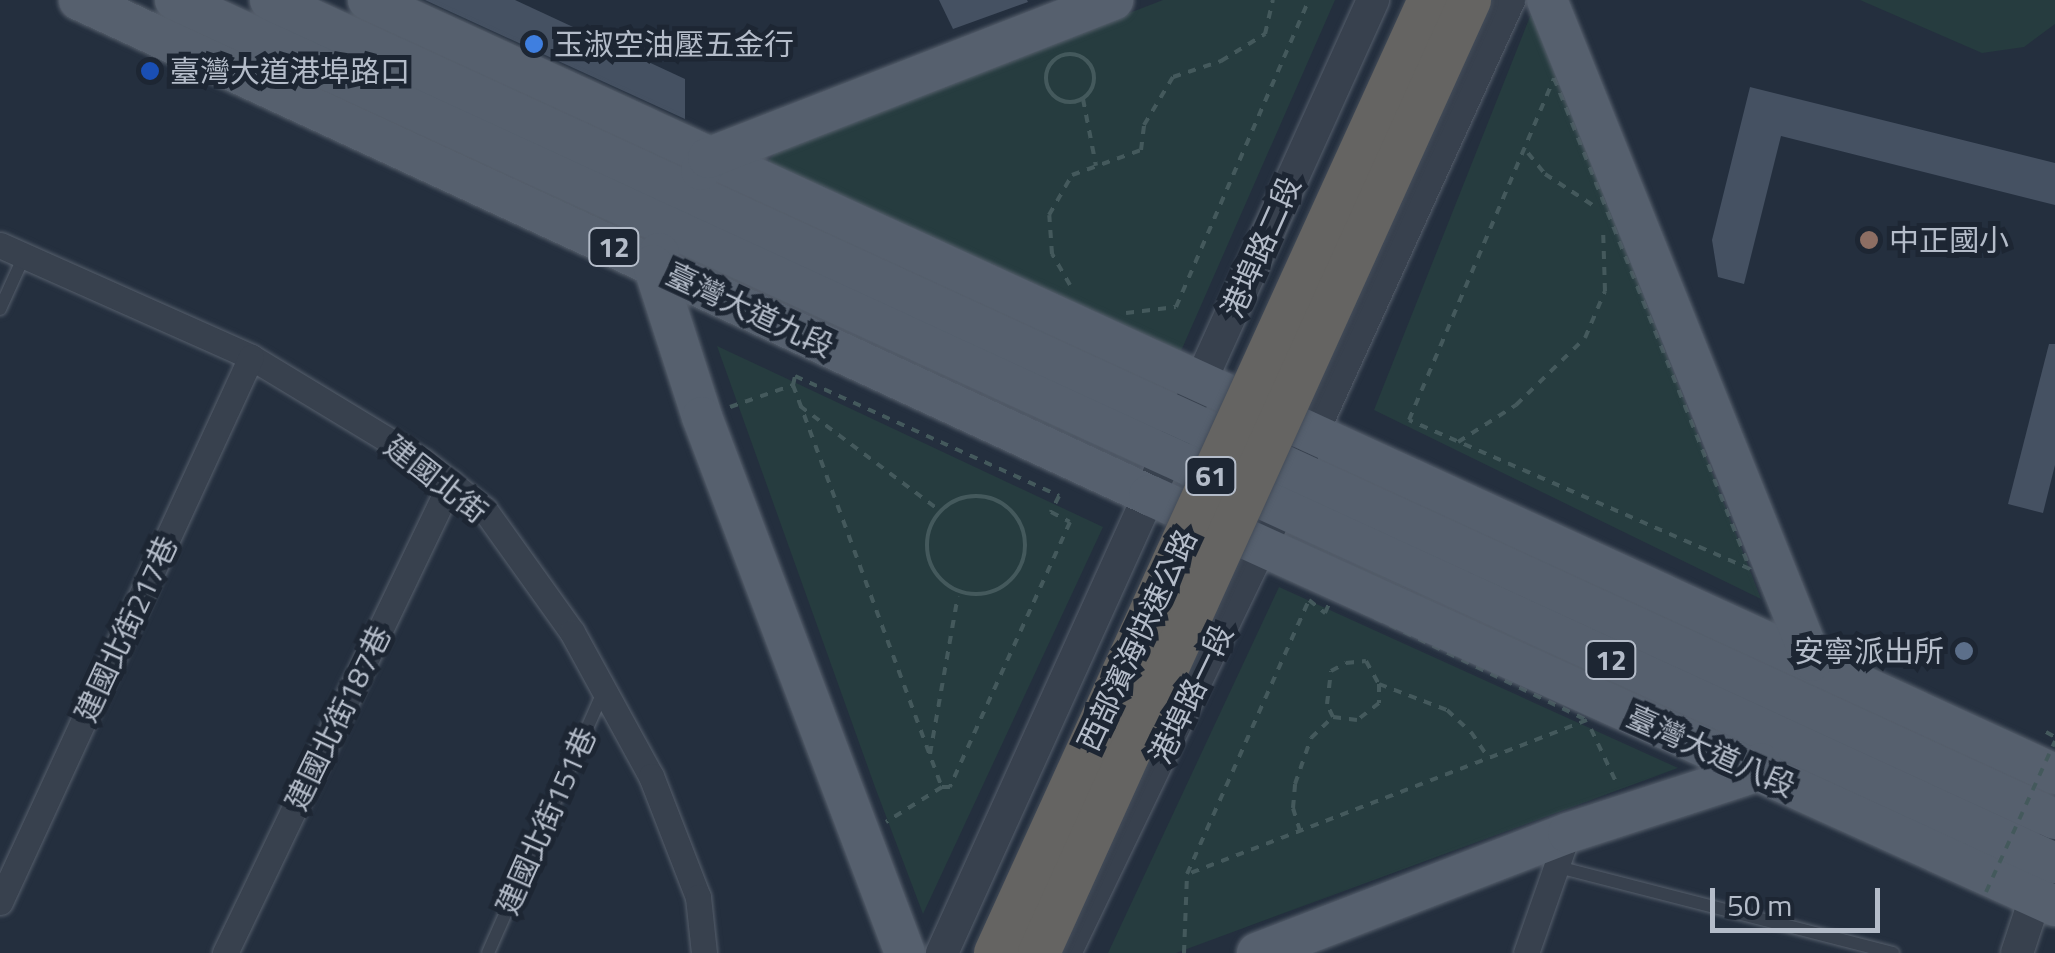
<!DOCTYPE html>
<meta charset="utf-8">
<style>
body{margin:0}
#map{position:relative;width:2055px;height:953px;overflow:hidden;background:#242f3e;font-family:"Titillium Web","Noto Sans TC",sans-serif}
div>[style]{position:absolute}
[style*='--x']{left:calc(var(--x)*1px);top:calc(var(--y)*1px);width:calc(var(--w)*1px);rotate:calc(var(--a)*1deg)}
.green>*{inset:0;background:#263c3f}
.building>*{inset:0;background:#455162}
.path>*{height:4px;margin-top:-2px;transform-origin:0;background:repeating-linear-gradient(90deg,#44595c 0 8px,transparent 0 16px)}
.path>.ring{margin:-2px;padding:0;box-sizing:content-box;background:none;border:4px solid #44595c;border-radius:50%}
.roads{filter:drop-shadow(0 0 2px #565f6c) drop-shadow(0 0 2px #565f6c)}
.service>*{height:12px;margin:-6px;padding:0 6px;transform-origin:6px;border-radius:6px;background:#38414e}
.minor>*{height:25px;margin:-12.5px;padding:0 12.5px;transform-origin:12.5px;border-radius:12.5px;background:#38414e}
.tertiary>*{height:32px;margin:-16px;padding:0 16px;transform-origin:16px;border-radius:16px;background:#38414e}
.primary>*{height:40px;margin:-20px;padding:0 20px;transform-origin:20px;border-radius:20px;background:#56606e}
.path-bridge>*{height:4px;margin-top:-2px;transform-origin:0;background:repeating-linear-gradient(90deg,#44595c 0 8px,transparent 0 16px)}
.bridges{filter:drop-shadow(0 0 2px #434c59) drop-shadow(0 0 2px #434c59)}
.trunk-bridge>*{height:42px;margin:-21px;padding:0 21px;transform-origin:21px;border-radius:21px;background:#656462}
.dots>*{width:28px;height:28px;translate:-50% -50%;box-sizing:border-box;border:5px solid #1d2633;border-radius:50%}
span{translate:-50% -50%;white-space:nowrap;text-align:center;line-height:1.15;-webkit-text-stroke:10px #1d2633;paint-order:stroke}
.shield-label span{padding:2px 8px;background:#1d2633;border:2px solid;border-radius:8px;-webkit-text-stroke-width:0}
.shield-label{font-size:28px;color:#b4bcc9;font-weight:700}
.poi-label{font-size:30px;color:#b4bcc9}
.left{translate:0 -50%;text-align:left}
.right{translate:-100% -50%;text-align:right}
.street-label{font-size:30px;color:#b4bcc9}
.scale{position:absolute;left:1710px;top:888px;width:170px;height:45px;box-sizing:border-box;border:5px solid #b4bcc9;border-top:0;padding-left:12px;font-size:30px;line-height:35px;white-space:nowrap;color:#b4bcc9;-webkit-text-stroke:8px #1d2633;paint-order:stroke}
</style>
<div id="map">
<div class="green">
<div style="clip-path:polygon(1163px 0,1335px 0,1181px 351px,770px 171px,769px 160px,779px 148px)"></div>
<div style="clip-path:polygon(1860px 0,2055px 0,2055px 24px,2024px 47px,1982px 53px)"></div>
<div style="clip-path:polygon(1533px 9px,1761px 599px,1374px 410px)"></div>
<div style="clip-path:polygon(717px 346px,1103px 527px,923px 914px,875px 787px)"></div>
<div style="clip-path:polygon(1279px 587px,1678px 768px,1176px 953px,1108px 953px)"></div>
</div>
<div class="building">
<div style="clip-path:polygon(425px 0,515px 0,685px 79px,685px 119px)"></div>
<div style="clip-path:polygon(939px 0,1027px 0,1028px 2px,953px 29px)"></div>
<div style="clip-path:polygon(1750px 87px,2055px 163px,2055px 205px,1781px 136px,1744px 284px,1718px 277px,1712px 240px)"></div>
<div style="clip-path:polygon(2049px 344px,2055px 344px,2055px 465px,2043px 513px,2008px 504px)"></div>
</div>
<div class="path">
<div class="ring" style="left:1046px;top:54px;width:44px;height:44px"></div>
<div style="--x:1554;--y:78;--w:529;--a:68.24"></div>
<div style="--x:1750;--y:569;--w:372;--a:-156.4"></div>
<div style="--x:1409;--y:420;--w:371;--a:-67"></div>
<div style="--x:1083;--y:99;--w:68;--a:79"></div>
<div style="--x:1528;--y:153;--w:27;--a:51"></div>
<div style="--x:1545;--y:174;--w:59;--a:33.1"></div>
<div style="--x:1070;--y:285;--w:36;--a:-120"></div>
<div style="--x:1052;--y:254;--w:39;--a:-94"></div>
<div style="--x:1049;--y:215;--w:46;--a:-60.1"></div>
<div style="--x:1072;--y:175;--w:73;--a:-19.9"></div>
<div style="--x:1141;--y:150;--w:25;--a:-83"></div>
<div style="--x:1144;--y:125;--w:56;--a:-58.9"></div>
<div style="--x:1173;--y:77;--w:51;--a:-18.4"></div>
<div style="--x:1221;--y:61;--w:52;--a:-31.5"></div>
<div style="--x:1265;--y:34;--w:35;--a:-77"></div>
<div style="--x:1126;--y:313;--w:50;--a:-6.8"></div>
<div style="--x:1176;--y:307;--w:335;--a:-66.6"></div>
<div style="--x:793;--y:385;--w:9;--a:-77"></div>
<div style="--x:795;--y:376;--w:290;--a:24.4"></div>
<div style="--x:1059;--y:496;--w:18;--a:117"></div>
<div style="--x:1051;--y:512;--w:21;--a:28"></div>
<div style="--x:1070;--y:522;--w:291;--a:114.4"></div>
<div style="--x:950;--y:787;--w:8;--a:180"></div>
<div style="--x:800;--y:406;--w:174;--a:36.8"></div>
<div style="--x:730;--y:407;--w:67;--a:-19.2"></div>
<div style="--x:793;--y:385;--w:429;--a:69.7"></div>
<div style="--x:942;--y:787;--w:66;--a:148"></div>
<div style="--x:1458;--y:442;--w:69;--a:-32.5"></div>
<div style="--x:1516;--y:405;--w:96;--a:-44.2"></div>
<div style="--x:1585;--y:338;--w:51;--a:-66.9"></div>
<div style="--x:1605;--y:291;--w:63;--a:-91.8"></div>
<div class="ring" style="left:927px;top:496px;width:94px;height:94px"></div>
<div style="--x:1332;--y:597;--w:283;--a:25.8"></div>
<div style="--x:1587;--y:720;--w:429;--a:158.9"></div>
<div style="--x:1187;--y:874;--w:300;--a:-66"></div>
<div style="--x:1309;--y:600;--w:21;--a:39"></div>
<div style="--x:1325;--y:613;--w:17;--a:-66"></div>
<div style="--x:1379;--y:684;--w:73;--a:20.9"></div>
<div style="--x:1447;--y:710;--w:33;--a:43"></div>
<div style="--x:1471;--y:732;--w:30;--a:56"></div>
<div style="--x:1591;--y:729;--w:61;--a:64.7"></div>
<div style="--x:2046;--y:732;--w:10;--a:29"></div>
<div style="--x:930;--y:754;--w:160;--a:-80"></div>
<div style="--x:1300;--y:831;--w:24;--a:-107"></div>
<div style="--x:1293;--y:808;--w:24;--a:-85"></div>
<div style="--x:1295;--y:784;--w:49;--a:-70.8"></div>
<div style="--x:1311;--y:738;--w:30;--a:-44"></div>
<div style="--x:1333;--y:717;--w:14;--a:-115"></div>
<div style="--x:1327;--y:704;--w:33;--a:-83"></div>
<div style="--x:1331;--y:671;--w:17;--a:-28"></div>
<div style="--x:1346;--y:663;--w:20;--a:-6"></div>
<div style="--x:1366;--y:661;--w:26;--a:61"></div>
<div style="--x:1379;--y:684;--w:19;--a:90"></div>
<div style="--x:1379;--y:703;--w:28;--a:142"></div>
<div style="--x:1357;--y:720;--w:24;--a:-173"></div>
<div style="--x:1184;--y:953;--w:79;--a:-87.8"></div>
</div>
<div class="roads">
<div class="service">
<div style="--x:0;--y:309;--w:58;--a:-65.6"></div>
<div style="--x:1558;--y:867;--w:346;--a:14.4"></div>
<div style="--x:488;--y:953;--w:287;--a:-66.2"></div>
</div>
<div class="minor">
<div style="--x:0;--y:245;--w:275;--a:24"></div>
<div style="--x:251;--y:357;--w:201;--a:31.2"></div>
<div style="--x:423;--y:461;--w:78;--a:38.2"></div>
<div style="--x:484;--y:509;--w:151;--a:54.4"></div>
<div style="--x:572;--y:632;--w:164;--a:61.3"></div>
<div style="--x:651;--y:776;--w:130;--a:68.8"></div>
<div style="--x:698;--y:897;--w:56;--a:83.9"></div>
<div style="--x:0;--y:902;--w:600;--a:-65.27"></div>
<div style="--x:225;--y:953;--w:522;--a:-64.37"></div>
<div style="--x:1526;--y:953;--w:127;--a:-70.7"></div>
</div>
<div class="tertiary">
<div style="--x:1302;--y:456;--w:501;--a:-65.58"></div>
<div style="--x:942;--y:953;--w:1046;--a:-65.66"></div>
<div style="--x:1065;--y:953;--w:477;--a:-64.3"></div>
<div style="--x:2017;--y:953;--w:121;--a:-71.7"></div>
</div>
<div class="primary">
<div style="--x:79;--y:0;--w:1179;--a:24.83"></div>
<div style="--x:1149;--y:495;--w:995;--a:24.4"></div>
<div style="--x:175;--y:0;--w:2069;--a:24.66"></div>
<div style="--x:270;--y:0;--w:1964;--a:24.65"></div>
<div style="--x:368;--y:0;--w:1856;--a:24.65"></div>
<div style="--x:1547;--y:0;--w:712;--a:68.15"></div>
<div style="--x:701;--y:170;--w:14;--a:-60"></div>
<div style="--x:708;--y:158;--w:435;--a:-21.3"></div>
<div style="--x:659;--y:253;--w:13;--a:117"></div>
<div style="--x:653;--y:265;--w:160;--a:72.1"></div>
<div style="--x:702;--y:417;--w:573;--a:69.26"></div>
<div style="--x:1257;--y:953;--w:333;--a:-21.1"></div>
<div style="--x:1568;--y:833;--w:198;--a:-18"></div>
<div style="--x:1756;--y:772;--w:10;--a:-61"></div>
</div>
</div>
<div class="path-bridge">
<div style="--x:1986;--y:892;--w:166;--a:-65.4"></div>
</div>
<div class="bridges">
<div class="trunk-bridge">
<div style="--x:995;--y:953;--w:1047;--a:-65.52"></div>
<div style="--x:1039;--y:953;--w:1046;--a:-65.66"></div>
</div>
</div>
<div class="dots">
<div style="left:534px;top:44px;background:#3f7fe0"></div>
<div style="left:150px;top:71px;background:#1a4fb4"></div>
<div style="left:1869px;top:240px;background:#8d6e63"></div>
<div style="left:1964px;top:651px;background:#5c6f8a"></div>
</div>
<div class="shield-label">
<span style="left:614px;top:247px">12</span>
<span style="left:1211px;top:476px">61</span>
<span style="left:1611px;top:660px">12</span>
</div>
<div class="poi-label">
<span class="left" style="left:554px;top:44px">玉淑空油壓五金行</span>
<span class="left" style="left:170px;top:71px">臺灣大道港埠路口</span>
<span class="left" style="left:1889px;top:240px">中正國小</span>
<span class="right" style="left:1944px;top:651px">安寧派出所</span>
</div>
<div class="street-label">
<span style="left:1261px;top:247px;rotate:-66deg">港埠路二段</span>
<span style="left:750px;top:310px;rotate:25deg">臺灣大道九段</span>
<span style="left:436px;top:479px;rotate:38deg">建國北街</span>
<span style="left:126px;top:629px;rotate:-65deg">建國北街217巷</span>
<span style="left:1137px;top:640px;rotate:-65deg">西部濱海快速公路</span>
<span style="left:1191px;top:694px;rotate:-64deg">港埠路一段</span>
<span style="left:338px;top:718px;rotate:-64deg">建國北街187巷</span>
<span style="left:1711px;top:751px;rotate:24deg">臺灣大道八段</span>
<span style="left:546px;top:821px;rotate:-66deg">建國北街151巷</span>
</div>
<div class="scale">50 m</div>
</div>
